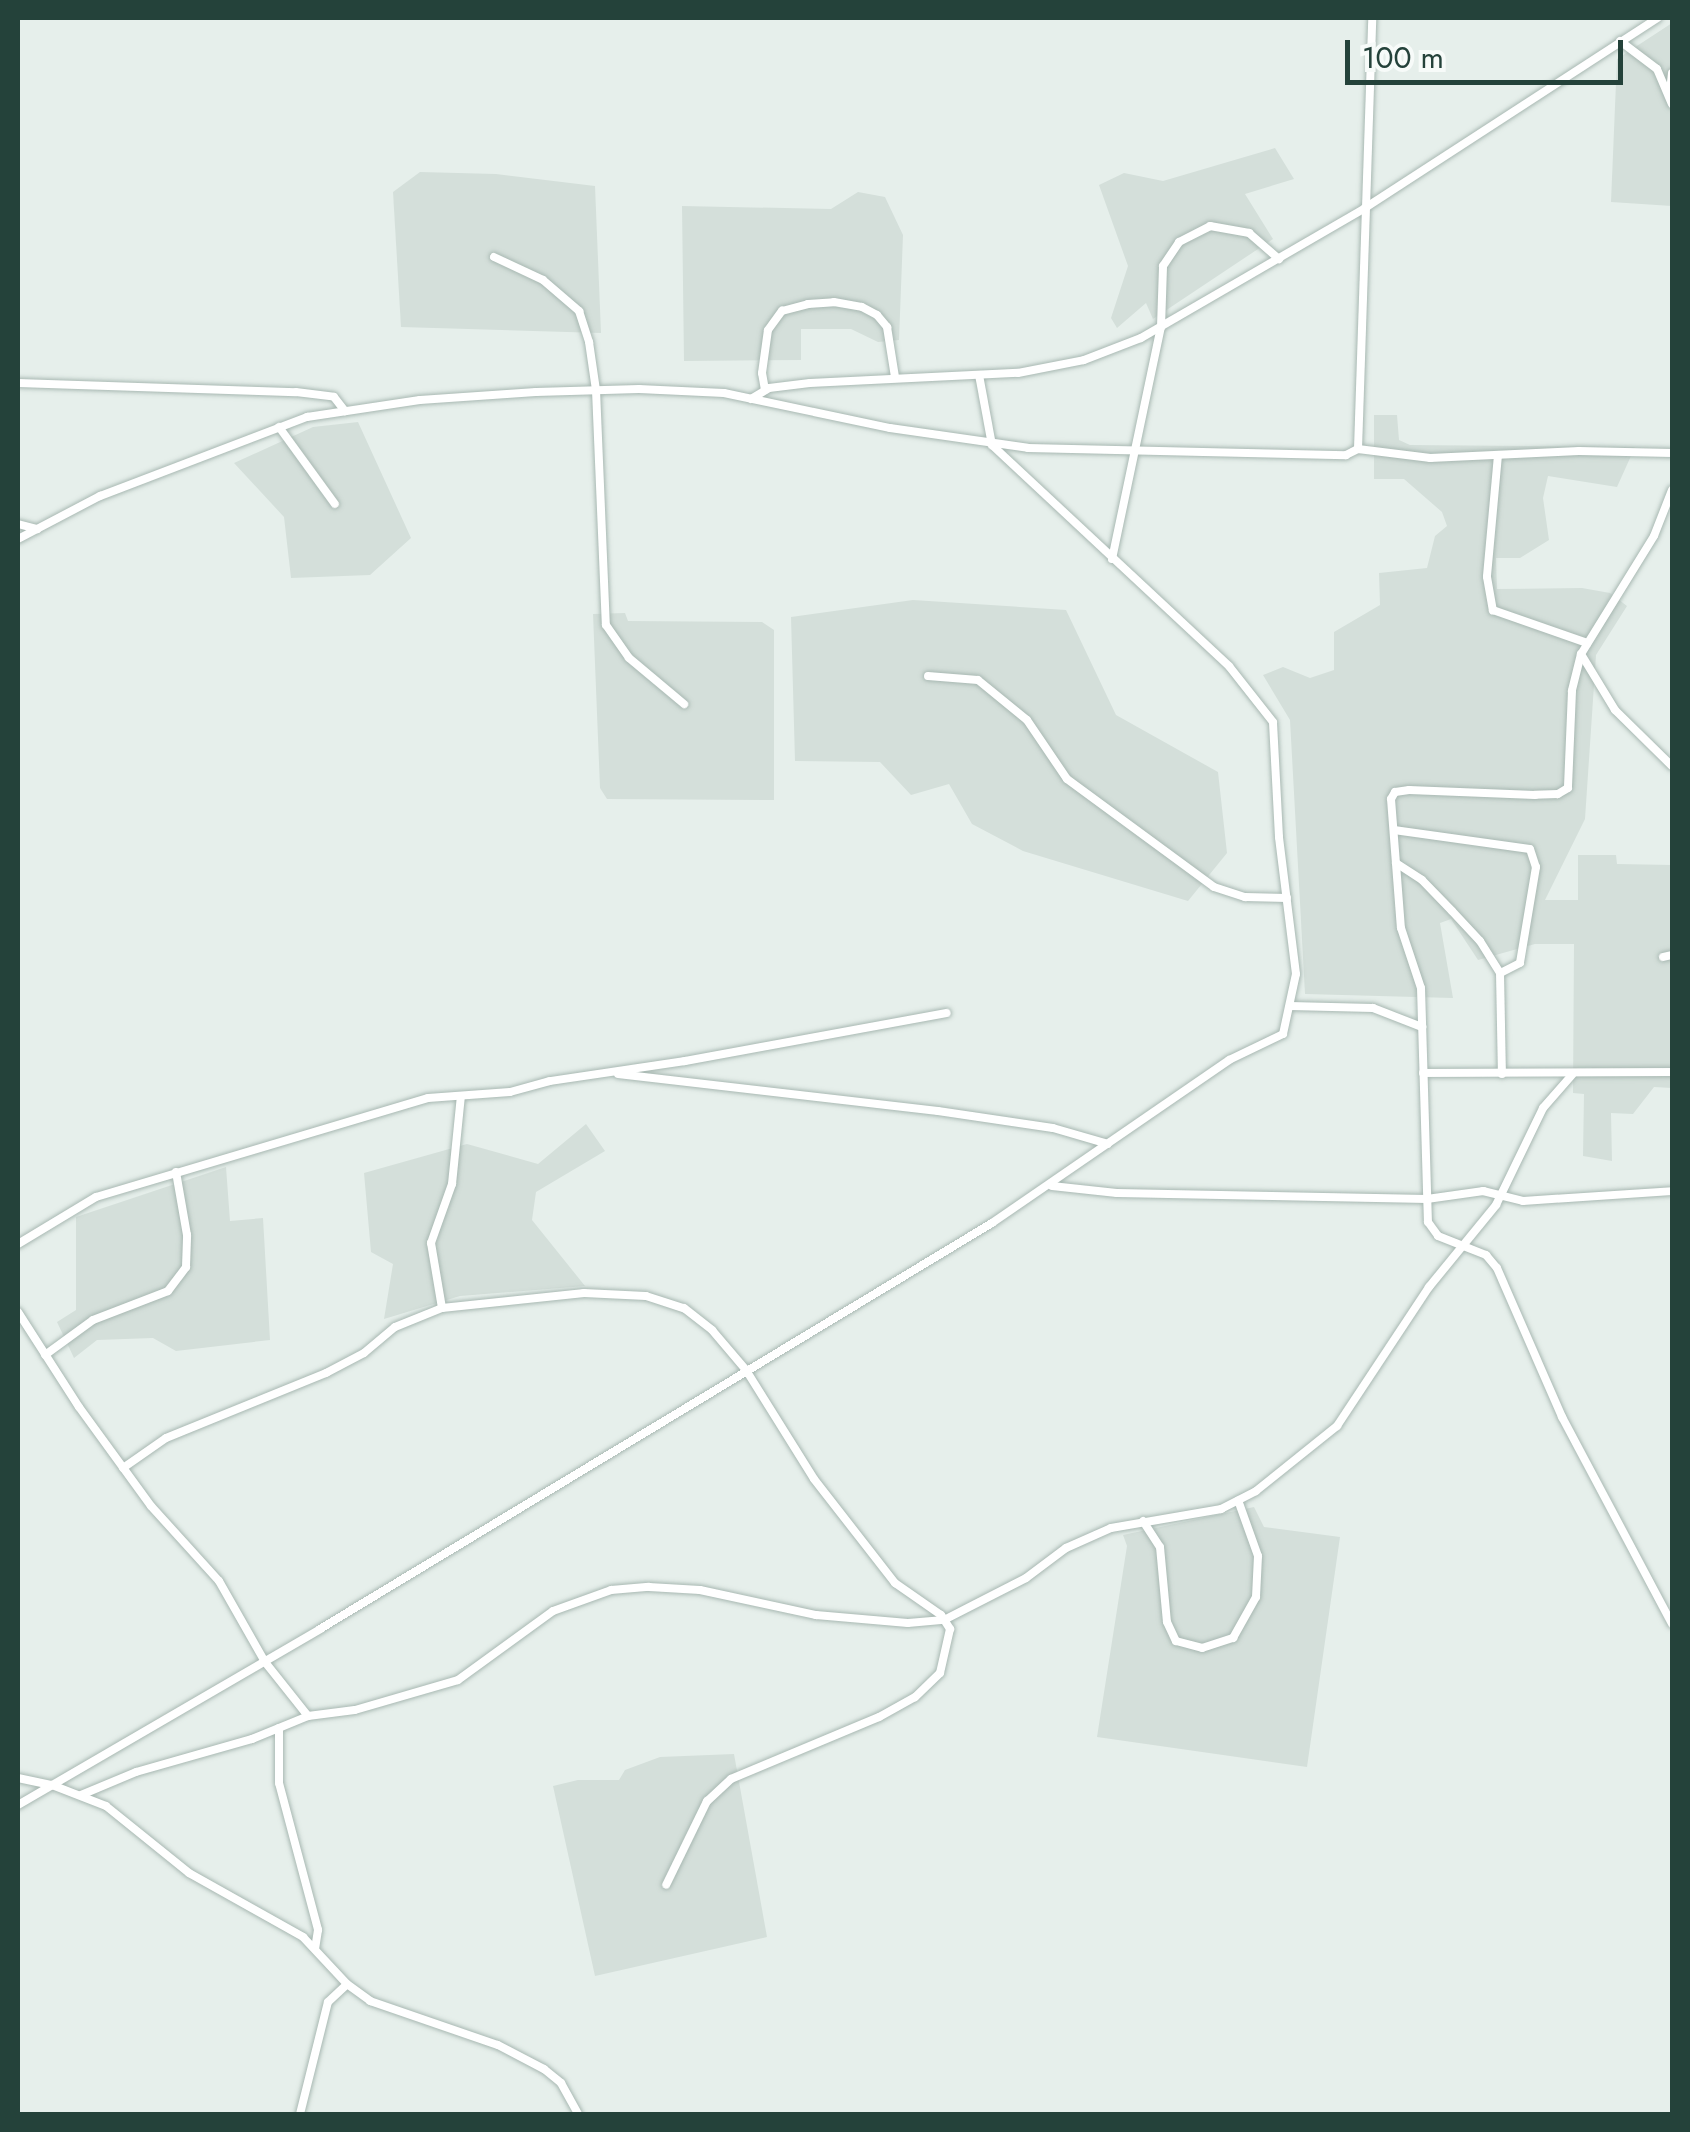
<!DOCTYPE html>
<style>
body{margin:0}
#map{position:relative;width:1690px;height:2132px;overflow:hidden;background:#e6efeb;font-family:Jost,sans-serif}
div>[style]{position:absolute}
[style*='--x']{left:calc(var(--x)*1px);top:calc(var(--y)*1px);width:calc(var(--w)*1px);rotate:calc(var(--a)*1deg)}
.built>*{inset:0;background:#d4dfda}
.roads{filter:drop-shadow(0 0 2px #a8b8b2) drop-shadow(0 0 2px #a8b8b2)}
.service>*{height:8px;margin:-4px;padding:0 4px;transform-origin:4px;border-radius:4px;background:#fff}
span{translate:-50% -50%;white-space:nowrap;text-align:center;line-height:1.15;-webkit-text-stroke:8px #f7fbf9;paint-order:stroke}
.frame{position:absolute;inset:0;border:20px solid #24423a;pointer-events:none}
.scale{position:absolute;left:1345px;top:40px;width:278px;height:45px;box-sizing:border-box;border:5px solid #24423a;border-top:0;padding-left:12px;font-size:30px;line-height:35px;white-space:nowrap;color:#24423a;-webkit-text-stroke:8px #f7fbf9;paint-order:stroke}
</style>
<div id="map">
<div class="built">
<div style="clip-path:polygon(1672px 23px,1672px 206px,1611px 202px,1617px 59px)"></div>
<div style="clip-path:polygon(1275px 148px,1294px 179px,1245px 194px,1273px 239px,1153px 319px,1146px 303px,1117px 328px,1111px 318px,1128px 266px,1099px 185px,1124px 173px,1163px 181px)"></div>
<div style="clip-path:polygon(420px 172px,496px 174px,595px 186px,601px 333px,401px 327px,393px 192px)"></div>
<div style="clip-path:polygon(858px 192px,885px 197px,903px 235px,899px 340px,878px 342px,851px 329px,801px 329px,801px 360px,684px 361px,682px 206px,831px 209px)"></div>
<div style="clip-path:polygon(1374px 415px,1397px 415px,1399px 440px,1410px 445px,1635px 447px,1617px 487px,1548px 476px,1543px 498px,1549px 540px,1520px 558px,1496px 558px,1497px 589px,1582px 588px,1610px 593px,1627px 606px,1596px 655px,1585px 819px,1545px 900px,1578px 900px,1578px 855px,1616px 855px,1617px 864px,1672px 865px,1672px 1088px,1654px 1087px,1633px 1114px,1611px 1113px,1612px 1161px,1583px 1156px,1584px 1094px,1573px 1093px,1574px 944px,1535px 944px,1478px 960px,1451px 919px,1440px 923px,1453px 998px,1305px 994px,1290px 720px,1263px 675px,1283px 667px,1310px 678px,1334px 670px,1334px 632px,1380px 605px,1379px 573px,1427px 568px,1435px 536px,1447px 526px,1442px 512px,1404px 479px,1374px 479px)"></div>
<div style="clip-path:polygon(358px 422px,411px 538px,370px 575px,291px 578px,284px 517px,234px 463px,313px 427px)"></div>
<div style="clip-path:polygon(913px 600px,1066px 610px,1116px 715px,1218px 772px,1227px 853px,1188px 901px,1023px 851px,972px 824px,949px 784px,911px 795px,880px 762px,795px 761px,791px 617px)"></div>
<div style="clip-path:polygon(625px 613px,628px 621px,762px 622px,774px 630px,774px 800px,607px 799px,600px 788px,593px 614px)"></div>
<div style="clip-path:polygon(586px 1124px,605px 1151px,536px 1192px,532px 1220px,585px 1286px,460px 1296px,384px 1319px,393px 1264px,371px 1252px,364px 1173px,467px 1144px,538px 1164px)"></div>
<div style="clip-path:polygon(226px 1167px,230px 1221px,263px 1218px,270px 1340px,176px 1351px,153px 1338px,97px 1340px,74px 1358px,57px 1322px,76px 1310px,76px 1217px)"></div>
<div style="clip-path:polygon(1254px 1507px,1264px 1527px,1340px 1537px,1307px 1767px,1097px 1737px,1127px 1546px,1123px 1535px)"></div>
<div style="clip-path:polygon(734px 1754px,767px 1937px,595px 1976px,553px 1786px,578px 1780px,619px 1780px,625px 1770px,660px 1757px)"></div>
</div>
<div class="roads">
<div class="service">
<div style="--x:1620;--y:41;--w:46;--a:37.1"></div>
<div style="--x:1657;--y:69;--w:38;--a:67"></div>
<div style="--x:1670;--y:92;--w:19;--a:-84"></div>
<div style="--x:494;--y:257;--w:54;--a:25.1"></div>
<div style="--x:543;--y:280;--w:48;--a:40.7"></div>
<div style="--x:579;--y:311;--w:33;--a:72"></div>
<div style="--x:589;--y:342;--w:49;--a:81.7"></div>
<div style="--x:596;--y:390;--w:235;--a:87.6"></div>
<div style="--x:606;--y:625;--w:40;--a:55.1"></div>
<div style="--x:629;--y:658;--w:72;--a:39.9"></div>
<div style="--x:18;--y:383;--w:278;--a:1.9"></div>
<div style="--x:296;--y:392;--w:38;--a:7"></div>
<div style="--x:334;--y:397;--w:18;--a:52"></div>
<div style="--x:765;--y:390;--w:17;--a:-100"></div>
<div style="--x:762;--y:373;--w:43;--a:-82.1"></div>
<div style="--x:768;--y:330;--w:24;--a:-54"></div>
<div style="--x:782;--y:311;--w:27;--a:-15"></div>
<div style="--x:808;--y:304;--w:26;--a:-4"></div>
<div style="--x:834;--y:302;--w:28;--a:10"></div>
<div style="--x:862;--y:307;--w:17;--a:28"></div>
<div style="--x:877;--y:315;--w:16;--a:50"></div>
<div style="--x:887;--y:327;--w:51;--a:80.9"></div>
<div style="--x:751;--y:399;--w:21;--a:-31"></div>
<div style="--x:769;--y:388;--w:41;--a:-7"></div>
<div style="--x:810;--y:383;--w:208;--a:-2.8"></div>
<div style="--x:1018;--y:373;--w:67;--a:-11.1"></div>
<div style="--x:1084;--y:360;--w:61;--a:-21.1"></div>
<div style="--x:1141;--y:338;--w:259;--a:-30.1"></div>
<div style="--x:1365;--y:208;--w:349;--a:-33"></div>
<div style="--x:279;--y:427;--w:95;--a:54"></div>
<div style="--x:1358;--y:449;--w:73;--a:7.1"></div>
<div style="--x:1430;--y:458;--w:149;--a:-2.7"></div>
<div style="--x:1579;--y:451;--w:93;--a:1.2"></div>
<div style="--x:1498;--y:455;--w:122;--a:95.2"></div>
<div style="--x:1487;--y:577;--w:34;--a:80"></div>
<div style="--x:1493;--y:610;--w:100;--a:19.3"></div>
<div style="--x:1672;--y:490;--w:49;--a:111.4"></div>
<div style="--x:1654;--y:536;--w:139;--a:121.7"></div>
<div style="--x:1581;--y:654;--w:38;--a:104"></div>
<div style="--x:1572;--y:691;--w:97;--a:92.4"></div>
<div style="--x:1568;--y:788;--w:12;--a:149"></div>
<div style="--x:1558;--y:794;--w:23;--a:178"></div>
<div style="--x:1535;--y:795;--w:126;--a:-177.7"></div>
<div style="--x:1409;--y:790;--w:14;--a:172"></div>
<div style="--x:1395;--y:792;--w:8;--a:120"></div>
<div style="--x:1391;--y:799;--w:129;--a:85.6"></div>
<div style="--x:1401;--y:928;--w:63;--a:71.6"></div>
<div style="--x:1421;--y:988;--w:234;--a:88.3"></div>
<div style="--x:1428;--y:1222;--w:17;--a:54"></div>
<div style="--x:1438;--y:1236;--w:52;--a:21.6"></div>
<div style="--x:1486;--y:1255;--w:17;--a:50"></div>
<div style="--x:1497;--y:1268;--w:163;--a:66.4"></div>
<div style="--x:1562;--y:1417;--w:234;--a:62"></div>
<div style="--x:18;--y:524;--w:20;--a:15"></div>
<div style="--x:18;--y:539;--w:93;--a:-27.7"></div>
<div style="--x:100;--y:496;--w:222;--a:-20.9"></div>
<div style="--x:307;--y:417;--w:114;--a:-8.6"></div>
<div style="--x:420;--y:400;--w:116;--a:-3.9"></div>
<div style="--x:536;--y:392;--w:103;--a:-1.7"></div>
<div style="--x:639;--y:389;--w:85;--a:2.7"></div>
<div style="--x:724;--y:393;--w:170;--a:11.9"></div>
<div style="--x:890;--y:428;--w:139;--a:8.2"></div>
<div style="--x:1028;--y:448;--w:318;--a:1.3"></div>
<div style="--x:1346;--y:455;--w:13;--a:-27"></div>
<div style="--x:1358;--y:449;--w:431;--a:-88.1"></div>
<div style="--x:1112;--y:559;--w:237;--a:-78.1"></div>
<div style="--x:1161;--y:327;--w:61;--a:-88.1"></div>
<div style="--x:1163;--y:266;--w:29;--a:-56"></div>
<div style="--x:1179;--y:242;--w:35;--a:-27"></div>
<div style="--x:1210;--y:226;--w:40;--a:10"></div>
<div style="--x:1249;--y:233;--w:40;--a:41"></div>
<div style="--x:1581;--y:654;--w:66;--a:58.7"></div>
<div style="--x:1615;--y:710;--w:80;--a:44.5"></div>
<div style="--x:928;--y:676;--w:50;--a:4.6"></div>
<div style="--x:978;--y:680;--w:63;--a:39.2"></div>
<div style="--x:1027;--y:720;--w:71;--a:55.9"></div>
<div style="--x:1067;--y:779;--w:182;--a:36.3"></div>
<div style="--x:1214;--y:887;--w:33;--a:18"></div>
<div style="--x:1245;--y:897;--w:42;--a:1.4"></div>
<div style="--x:1394;--y:830;--w:137;--a:8"></div>
<div style="--x:1530;--y:849;--w:19;--a:72"></div>
<div style="--x:1536;--y:867;--w:97;--a:99.5"></div>
<div style="--x:1520;--y:963;--w:22;--a:153"></div>
<div style="--x:1396;--y:863;--w:31;--a:33"></div>
<div style="--x:1422;--y:880;--w:43;--a:45.9"></div>
<div style="--x:1452;--y:911;--w:41;--a:47"></div>
<div style="--x:1480;--y:941;--w:38;--a:58"></div>
<div style="--x:1500;--y:973;--w:101;--a:88.9"></div>
<div style="--x:1663;--y:957;--w:9;--a:-13"></div>
<div style="--x:1290;--y:1006;--w:83;--a:1.4"></div>
<div style="--x:1373;--y:1008;--w:53;--a:21.2"></div>
<div style="--x:1423;--y:1073;--w:249;--a:-0.2"></div>
<div style="--x:618;--y:1074;--w:322;--a:6.6"></div>
<div style="--x:938;--y:1111;--w:116;--a:8.4"></div>
<div style="--x:1053;--y:1128;--w:57;--a:16.2"></div>
<div style="--x:1052;--y:1186;--w:65;--a:6.1"></div>
<div style="--x:1117;--y:1193;--w:310;--a:1.1"></div>
<div style="--x:1427;--y:1199;--w:57;--a:-8.1"></div>
<div style="--x:1483;--y:1191;--w:41;--a:14"></div>
<div style="--x:1523;--y:1201;--w:149;--a:-3.8"></div>
<div style="--x:18;--y:1244;--w:91;--a:-31.1"></div>
<div style="--x:96;--y:1197;--w:346;--a:-16.6"></div>
<div style="--x:428;--y:1098;--w:82;--a:-4.2"></div>
<div style="--x:510;--y:1092;--w:41;--a:-15.4"></div>
<div style="--x:550;--y:1081;--w:136;--a:-8.4"></div>
<div style="--x:685;--y:1061;--w:266;--a:-10.4"></div>
<div style="--x:442;--y:1308;--w:66;--a:-99.6"></div>
<div style="--x:431;--y:1243;--w:63;--a:-70.4"></div>
<div style="--x:452;--y:1184;--w:88;--a:-84.2"></div>
<div style="--x:18;--y:1312;--w:113;--a:57.3"></div>
<div style="--x:79;--y:1407;--w:122;--a:54"></div>
<div style="--x:151;--y:1506;--w:101;--a:47.8"></div>
<div style="--x:219;--y:1581;--w:93;--a:60.4"></div>
<div style="--x:265;--y:1662;--w:69;--a:51.5"></div>
<div style="--x:45;--y:1355;--w:59;--a:-36.1"></div>
<div style="--x:93;--y:1320;--w:80;--a:-21.1"></div>
<div style="--x:168;--y:1291;--w:30;--a:-53"></div>
<div style="--x:186;--y:1267;--w:32;--a:-88"></div>
<div style="--x:187;--y:1235;--w:64;--a:-99.9"></div>
<div style="--x:123;--y:1468;--w:52;--a:-34.9"></div>
<div style="--x:166;--y:1438;--w:173;--a:-22.1"></div>
<div style="--x:326;--y:1373;--w:43;--a:-27.8"></div>
<div style="--x:364;--y:1353;--w:40;--a:-40"></div>
<div style="--x:395;--y:1327;--w:51;--a:-22"></div>
<div style="--x:442;--y:1308;--w:143;--a:-6"></div>
<div style="--x:584;--y:1293;--w:62;--a:2.8"></div>
<div style="--x:646;--y:1296;--w:40;--a:18"></div>
<div style="--x:684;--y:1308;--w:36;--a:38"></div>
<div style="--x:712;--y:1330;--w:52;--a:49.6"></div>
<div style="--x:746;--y:1370;--w:128;--a:58"></div>
<div style="--x:814;--y:1479;--w:132;--a:52.1"></div>
<div style="--x:895;--y:1583;--w:56;--a:34.8"></div>
<div style="--x:941;--y:1615;--w:17;--a:57"></div>
<div style="--x:950;--y:1629;--w:45;--a:102.8"></div>
<div style="--x:940;--y:1673;--w:35;--a:136"></div>
<div style="--x:915;--y:1697;--w:41;--a:150.9"></div>
<div style="--x:879;--y:1717;--w:160;--a:157.3"></div>
<div style="--x:731;--y:1779;--w:33;--a:137"></div>
<div style="--x:707;--y:1801;--w:93;--a:116"></div>
<div style="--x:1143;--y:1521;--w:31;--a:57"></div>
<div style="--x:1160;--y:1547;--w:75;--a:84.7"></div>
<div style="--x:1167;--y:1622;--w:21;--a:65"></div>
<div style="--x:1176;--y:1641;--w:27;--a:15"></div>
<div style="--x:1202;--y:1648;--w:33;--a:-18"></div>
<div style="--x:1233;--y:1638;--w:47;--a:-60.7"></div>
<div style="--x:1256;--y:1597;--w:41;--a:-87.2"></div>
<div style="--x:1258;--y:1556;--w:59;--a:-109.7"></div>
<div style="--x:279;--y:1728;--w:55;--a:90"></div>
<div style="--x:279;--y:1783;--w:152;--a:75.1"></div>
<div style="--x:318;--y:1930;--w:18;--a:99"></div>
<div style="--x:18;--y:1778;--w:35;--a:12"></div>
<div style="--x:52;--y:1785;--w:58;--a:21.3"></div>
<div style="--x:106;--y:1806;--w:107;--a:38.9"></div>
<div style="--x:189;--y:1873;--w:131;--a:29.3"></div>
<div style="--x:303;--y:1937;--w:64;--a:46.9"></div>
<div style="--x:347;--y:1984;--w:29;--a:36"></div>
<div style="--x:370;--y:2001;--w:135;--a:19"></div>
<div style="--x:498;--y:2045;--w:52;--a:27.6"></div>
<div style="--x:544;--y:2069;--w:22;--a:39"></div>
<div style="--x:561;--y:2083;--w:35;--a:61"></div>
<div style="--x:81;--y:1795;--w:60;--a:-22.7"></div>
<div style="--x:136;--y:1772;--w:121;--a:-15.9"></div>
<div style="--x:252;--y:1739;--w:61;--a:-22.3"></div>
<div style="--x:308;--y:1716;--w:47;--a:-7.3"></div>
<div style="--x:355;--y:1710;--w:107;--a:-16.2"></div>
<div style="--x:458;--y:1680;--w:117;--a:-36"></div>
<div style="--x:553;--y:1611;--w:62;--a:-19.9"></div>
<div style="--x:611;--y:1590;--w:38;--a:-5"></div>
<div style="--x:649;--y:1587;--w:51;--a:3.4"></div>
<div style="--x:700;--y:1590;--w:119;--a:12.2"></div>
<div style="--x:816;--y:1615;--w:92;--a:5"></div>
<div style="--x:908;--y:1623;--w:36;--a:-5"></div>
<div style="--x:944;--y:1620;--w:92;--a:-27.1"></div>
<div style="--x:1026;--y:1578;--w:50;--a:-36.9"></div>
<div style="--x:1066;--y:1548;--w:49;--a:-24"></div>
<div style="--x:1111;--y:1528;--w:112;--a:-9.8"></div>
<div style="--x:1221;--y:1509;--w:39;--a:-27"></div>
<div style="--x:1256;--y:1491;--w:104;--a:-38.7"></div>
<div style="--x:1337;--y:1426;--w:167;--a:-56.5"></div>
<div style="--x:1429;--y:1287;--w:106;--a:-50.7"></div>
<div style="--x:1496;--y:1205;--w:108;--a:-64.1"></div>
<div style="--x:1543;--y:1108;--w:44;--a:-48.7"></div>
<div style="--x:18;--y:1805;--w:350;--a:-30.2"></div>
<div style="--x:320;--y:1629;--w:785;--a:-31.14"></div>
<div style="--x:992;--y:1223;--w:288;--a:-34.5"></div>
<div style="--x:1229;--y:1060;--w:60;--a:-25.7"></div>
<div style="--x:1283;--y:1034;--w:61;--a:-77.8"></div>
<div style="--x:1296;--y:974;--w:138;--a:-97.1"></div>
<div style="--x:1279;--y:837;--w:115;--a:-93"></div>
<div style="--x:1273;--y:722;--w:71;--a:-128.2"></div>
<div style="--x:1229;--y:666;--w:324;--a:-137"></div>
<div style="--x:992;--y:445;--w:71;--a:-100.5"></div>
<div style="--x:300;--y:2114;--w:115;--a:-76"></div>
<div style="--x:328;--y:2002;--w:26;--a:-43"></div>
</div>
</div>
<div class="frame"></div>
<div class="scale">100 m</div>
</div>
